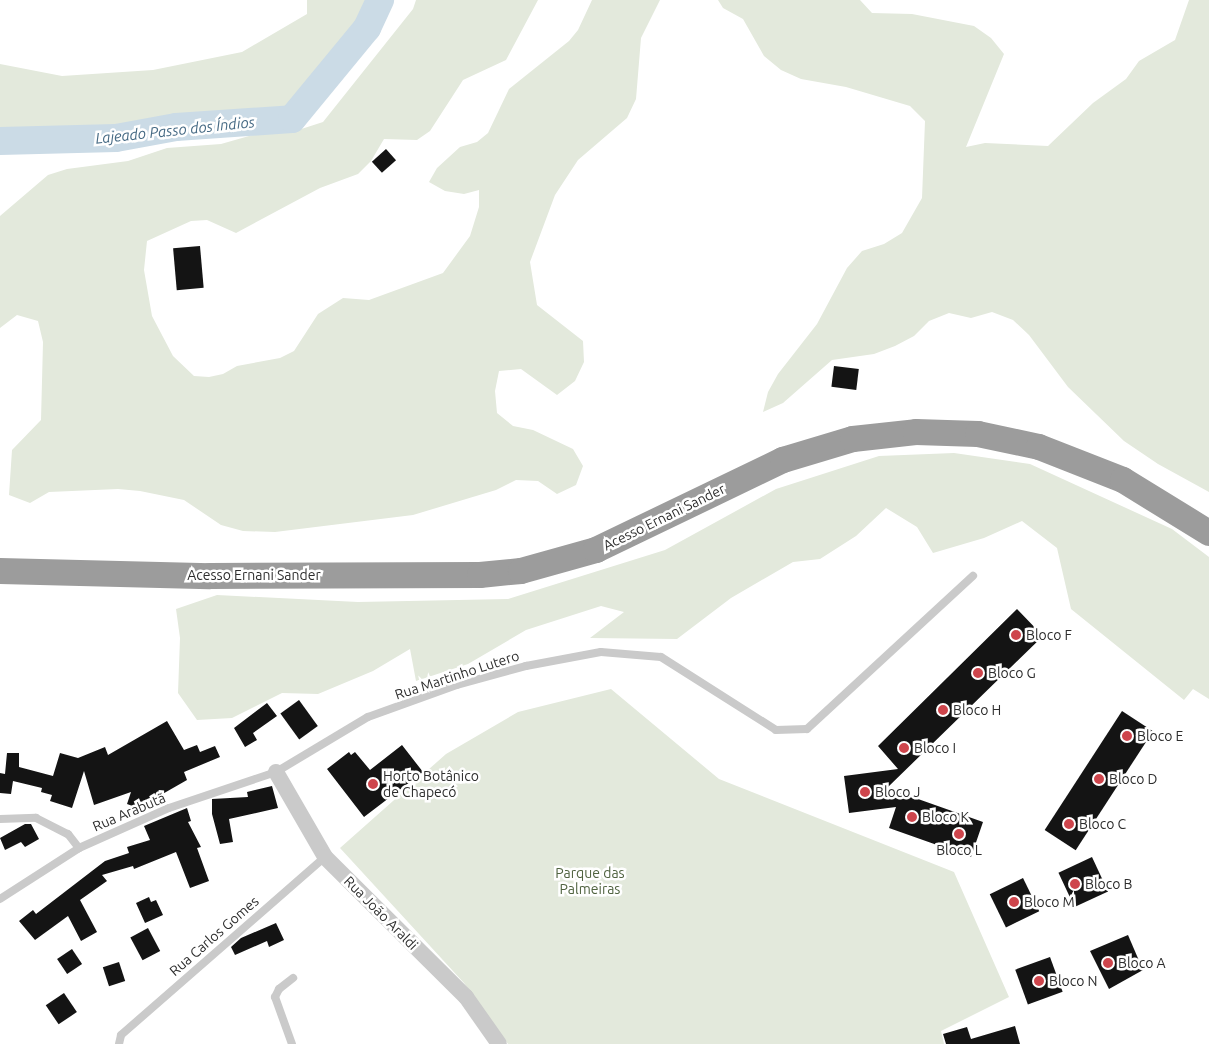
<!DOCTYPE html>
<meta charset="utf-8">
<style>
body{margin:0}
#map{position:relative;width:1209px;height:1044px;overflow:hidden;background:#fff;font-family:Ubuntu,sans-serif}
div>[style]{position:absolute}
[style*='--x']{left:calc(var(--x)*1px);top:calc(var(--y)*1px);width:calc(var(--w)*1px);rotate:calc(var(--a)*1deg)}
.green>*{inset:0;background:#e3e9dc}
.river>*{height:28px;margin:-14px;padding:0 14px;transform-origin:14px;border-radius:14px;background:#cbdbe6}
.building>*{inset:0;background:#141414;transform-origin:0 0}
.service>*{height:8px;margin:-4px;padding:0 4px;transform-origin:4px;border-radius:4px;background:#cacaca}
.minor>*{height:16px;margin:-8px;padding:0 8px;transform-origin:8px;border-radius:8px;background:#cacaca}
.trunk>*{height:26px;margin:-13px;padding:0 13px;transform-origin:13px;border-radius:13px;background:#9c9c9c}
.dots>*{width:14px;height:14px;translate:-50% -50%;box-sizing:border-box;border:2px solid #fff;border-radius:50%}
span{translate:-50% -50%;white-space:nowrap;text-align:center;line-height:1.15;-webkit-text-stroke:5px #fff;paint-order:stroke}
.street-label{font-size:14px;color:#2d2d2d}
.poi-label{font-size:14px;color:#2d2d2d}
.left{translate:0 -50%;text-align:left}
.park-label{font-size:14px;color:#506340}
.water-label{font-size:15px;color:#466a84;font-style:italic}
</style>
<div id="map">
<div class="green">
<div style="clip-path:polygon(307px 0,380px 0,367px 28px,292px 119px,176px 127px,116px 138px,0 141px,0 64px,62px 76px,153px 70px,242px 52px,307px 14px)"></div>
<div style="clip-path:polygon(416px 0,538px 0,506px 60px,463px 80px,430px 131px,417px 140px,384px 139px,371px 161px,358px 174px,320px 188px,236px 233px,207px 220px,191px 221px,147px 241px,144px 270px,152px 316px,173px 356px,194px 376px,209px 377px,223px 374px,237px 366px,280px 358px,294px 351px,318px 314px,343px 298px,369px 300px,443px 273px,470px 236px,479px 207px,479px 190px,464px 194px,445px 191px,429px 182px,437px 168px,460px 147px,477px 142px,488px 133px,509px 89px,569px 41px,578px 30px,592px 0,660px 0,641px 38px,636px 99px,627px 118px,578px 160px,555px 195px,530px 262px,537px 305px,583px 341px,584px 362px,575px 381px,557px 395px,521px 369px,499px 371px,495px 391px,497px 413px,513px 426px,533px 430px,573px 449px,583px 466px,576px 485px,557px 494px,538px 481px,516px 480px,496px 490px,413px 515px,275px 532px,243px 531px,221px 525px,184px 500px,140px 491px,118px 489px,49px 492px,30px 503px,9px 495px,12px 450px,41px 420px,43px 342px,38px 321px,17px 315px,0 328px,0 216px,48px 175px,67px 169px,128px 161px,167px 148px,221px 144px,266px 131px,289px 133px,323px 122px,413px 9px)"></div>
<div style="clip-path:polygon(718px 0,860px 0,872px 13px,912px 14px,974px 26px,991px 38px,1004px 54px,966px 147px,985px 143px,1048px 146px,1093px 103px,1126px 79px,1139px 61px,1175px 40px,1189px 0,1209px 0,1209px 492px,1158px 464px,1124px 441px,1068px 387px,1029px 335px,1013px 320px,992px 312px,971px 318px,949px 313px,929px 321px,914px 336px,895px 346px,874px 354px,832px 360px,783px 403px,763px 412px,768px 392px,778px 374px,817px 324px,847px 268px,862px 251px,884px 244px,902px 233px,922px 198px,925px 121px,910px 106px,846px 87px,801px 79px,781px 70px,764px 56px,743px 19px,723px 8px)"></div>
<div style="clip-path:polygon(954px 453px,1030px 464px,1172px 529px,1209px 557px,1209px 699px,1193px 689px,1184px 700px,1071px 609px,1057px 548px,1022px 521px,984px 538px,933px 553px,917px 527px,886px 508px,856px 536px,820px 559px,793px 562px,731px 598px,677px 639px,590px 638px,624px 612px,601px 606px,526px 630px,468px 664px,416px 681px,410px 649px,373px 671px,318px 694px,282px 693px,232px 718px,197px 720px,178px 693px,180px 638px,176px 609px,217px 595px,358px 602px,508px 599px,665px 550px,776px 489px,879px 456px)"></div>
<div style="clip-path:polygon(611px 689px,719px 779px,954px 872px,1009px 997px,941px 1031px,944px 1044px,508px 1044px,464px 983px,340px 848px,446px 754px,518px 712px)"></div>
</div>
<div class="river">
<div style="--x:0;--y:141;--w:116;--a:-1.5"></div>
<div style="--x:116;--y:138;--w:61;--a:-10.4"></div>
<div style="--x:176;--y:127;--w:116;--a:-3.9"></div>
<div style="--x:292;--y:119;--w:118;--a:-50.5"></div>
<div style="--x:367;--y:28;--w:31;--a:-65"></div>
</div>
<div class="building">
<div style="left:386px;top:149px;width:15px;height:19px;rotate:48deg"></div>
<div style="left:200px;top:246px;width:42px;height:27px;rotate:85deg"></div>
<div style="left:834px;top:366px;width:25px;height:21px;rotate:7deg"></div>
<div style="clip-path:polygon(1017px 609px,1043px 636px,887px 788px,983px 822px,971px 857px,889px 828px,896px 807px,849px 813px,844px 776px,898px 769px,878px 746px)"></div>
<div style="left:299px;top:700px;width:32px;height:23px;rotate:54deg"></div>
<div style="clip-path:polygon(267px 703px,277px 716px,253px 733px,257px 740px,245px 747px,234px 728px)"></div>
<div style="left:1122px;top:711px;width:37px;height:142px;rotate:33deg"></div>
<div style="clip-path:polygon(167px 721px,184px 750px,197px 745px,200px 752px,215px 746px,220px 757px,184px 772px,187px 780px,138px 808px,127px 804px,131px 792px,94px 805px,84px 771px,72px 808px,50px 801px,52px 795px,41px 792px,42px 788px,13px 781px,11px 794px,0 793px,0 773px,5px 774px,7px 753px,19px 753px,19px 767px,53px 776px,60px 753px,78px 758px,105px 747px,108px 755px)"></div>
<div style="clip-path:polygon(402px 745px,423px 772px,364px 817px,327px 769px,349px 752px,351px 755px,355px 752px,370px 770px)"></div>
<div style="clip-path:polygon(272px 786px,278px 808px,229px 819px,233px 842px,220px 844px,212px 814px,212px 799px,248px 797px,247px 792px)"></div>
<div style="clip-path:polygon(187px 808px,191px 821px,188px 822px,201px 847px,197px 848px,209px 881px,190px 888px,176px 852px,134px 869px,133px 866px,102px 875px,107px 881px,80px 900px,97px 932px,81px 941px,68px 916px,35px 940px,19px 921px,33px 910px,36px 914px,105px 861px,129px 853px,127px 847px,150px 840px,144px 826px)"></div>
<div style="clip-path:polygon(25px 824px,31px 824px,39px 839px,25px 847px,21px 842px,5px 850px,0 838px)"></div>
<div style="left:1092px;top:857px;width:38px;height:37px;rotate:65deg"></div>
<div style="left:1023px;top:878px;width:37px;height:37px;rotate:64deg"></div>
<div style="clip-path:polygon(149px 897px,151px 902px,156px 900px,163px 915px,145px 923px,136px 903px)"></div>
<div style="clip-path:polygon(276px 923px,284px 940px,269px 947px,267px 941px,235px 955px,231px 947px,241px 938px)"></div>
<div style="left:148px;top:928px;width:26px;height:20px;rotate:62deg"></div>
<div style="clip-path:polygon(1128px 935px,1143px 970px,1109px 989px,1090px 951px)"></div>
<div style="left:72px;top:949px;width:18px;height:18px;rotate:56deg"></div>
<div style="left:1050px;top:957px;width:37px;height:37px;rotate:70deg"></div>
<div style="left:119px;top:962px;width:20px;height:17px;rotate:72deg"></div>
<div style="left:64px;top:993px;width:23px;height:22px;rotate:56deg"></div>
<div style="clip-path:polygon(1015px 1026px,1020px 1044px,946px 1044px,943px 1034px,967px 1027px,971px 1039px)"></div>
</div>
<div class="service">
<div style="--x:0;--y:819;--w:36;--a:-2"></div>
<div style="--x:36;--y:818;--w:36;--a:27"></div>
<div style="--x:68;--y:834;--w:18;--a:52"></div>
<div style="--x:0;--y:899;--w:94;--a:-32.8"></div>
<div style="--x:79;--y:848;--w:98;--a:-24"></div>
<div style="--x:169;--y:808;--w:113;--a:-18.6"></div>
<div style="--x:276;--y:772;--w:107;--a:-30.9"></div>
<div style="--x:368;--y:717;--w:95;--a:-19.8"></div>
<div style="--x:457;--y:685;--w:72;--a:-15.4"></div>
<div style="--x:526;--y:666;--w:76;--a:-10.6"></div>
<div style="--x:601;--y:652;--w:60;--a:4.8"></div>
<div style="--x:661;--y:657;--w:136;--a:32.4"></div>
<div style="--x:776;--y:730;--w:31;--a:-2"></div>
<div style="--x:807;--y:729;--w:226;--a:-42.7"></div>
<div style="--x:119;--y:1044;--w:9;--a:-77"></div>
<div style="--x:121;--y:1035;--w:271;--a:-41.1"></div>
<div style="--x:292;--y:1044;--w:50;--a:-109.9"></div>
<div style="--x:275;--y:997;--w:9;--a:-63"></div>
<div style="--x:279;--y:989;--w:18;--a:-38"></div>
</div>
<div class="minor">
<div style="--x:276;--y:772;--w:98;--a:60"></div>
<div style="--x:325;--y:857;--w:199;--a:44.8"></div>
<div style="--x:466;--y:997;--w:57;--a:54.9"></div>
</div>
<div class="trunk">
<div style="--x:0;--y:571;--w:210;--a:1.4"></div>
<div style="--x:210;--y:576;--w:270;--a:-0.2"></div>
<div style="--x:480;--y:575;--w:41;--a:-5.6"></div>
<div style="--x:521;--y:571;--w:78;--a:-15.6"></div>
<div style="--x:596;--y:550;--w:208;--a:-25.7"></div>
<div style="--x:783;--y:460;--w:73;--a:-16.7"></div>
<div style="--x:853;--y:439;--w:63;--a:-6.3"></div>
<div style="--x:916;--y:432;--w:62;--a:1.8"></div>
<div style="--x:978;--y:434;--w:62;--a:12"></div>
<div style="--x:1039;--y:447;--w:90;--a:21.4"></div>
<div style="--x:1123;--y:480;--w:101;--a:31.6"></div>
</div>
<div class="dots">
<div style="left:1016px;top:635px;background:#ce454c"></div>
<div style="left:978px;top:673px;background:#ce454c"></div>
<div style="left:943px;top:710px;background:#ce454c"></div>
<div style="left:1127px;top:736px;background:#ce454c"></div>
<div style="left:904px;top:748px;background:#ce454c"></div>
<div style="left:1099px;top:779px;background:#ce454c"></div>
<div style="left:373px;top:784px;background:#ce454c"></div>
<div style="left:865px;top:792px;background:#ce454c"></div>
<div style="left:912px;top:817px;background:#ce454c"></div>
<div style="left:1069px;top:824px;background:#ce454c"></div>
<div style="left:959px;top:834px;background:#ce454c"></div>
<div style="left:1075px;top:884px;background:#ce454c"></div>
<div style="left:1014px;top:902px;background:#ce454c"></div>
<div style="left:1108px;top:963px;background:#ce454c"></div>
<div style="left:1039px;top:981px;background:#ce454c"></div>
</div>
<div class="street-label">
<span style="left:664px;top:517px;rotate:-26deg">Acesso Ernani Sander</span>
<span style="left:254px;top:575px">Acesso Ernani Sander</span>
<span style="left:457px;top:675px;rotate:-18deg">Rua Martinho Lutero</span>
<span style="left:129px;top:812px;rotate:-23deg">Rua Arabutã</span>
<span style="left:381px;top:913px;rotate:45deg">Rua João Araldi</span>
<span style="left:214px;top:936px;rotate:-41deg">Rua Carlos Gomes</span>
</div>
<div class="poi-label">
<span class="left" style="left:1026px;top:635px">Bloco F</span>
<span class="left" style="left:988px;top:673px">Bloco G</span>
<span class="left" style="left:953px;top:710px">Bloco H</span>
<span class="left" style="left:1137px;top:736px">Bloco E</span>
<span class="left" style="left:914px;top:748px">Bloco I</span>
<span class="left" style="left:383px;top:784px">Horto Botânico<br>de Chapecó</span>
<span class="left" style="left:1109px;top:779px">Bloco D</span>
<span class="left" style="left:875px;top:792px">Bloco J</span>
<span class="left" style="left:922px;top:817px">Bloco K</span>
<span class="left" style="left:1079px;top:824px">Bloco C</span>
<span style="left:959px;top:850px">Bloco L</span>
<span class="left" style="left:1085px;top:884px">Bloco B</span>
<span class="left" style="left:1024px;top:902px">Bloco M</span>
<span class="left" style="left:1118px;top:963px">Bloco A</span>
<span class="left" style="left:1049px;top:981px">Bloco N</span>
</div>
<div class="park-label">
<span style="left:590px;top:881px">Parque das<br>Palmeiras</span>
</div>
<div class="water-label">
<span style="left:175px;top:130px;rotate:-6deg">Lajeado Passo dos Índios</span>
</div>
</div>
